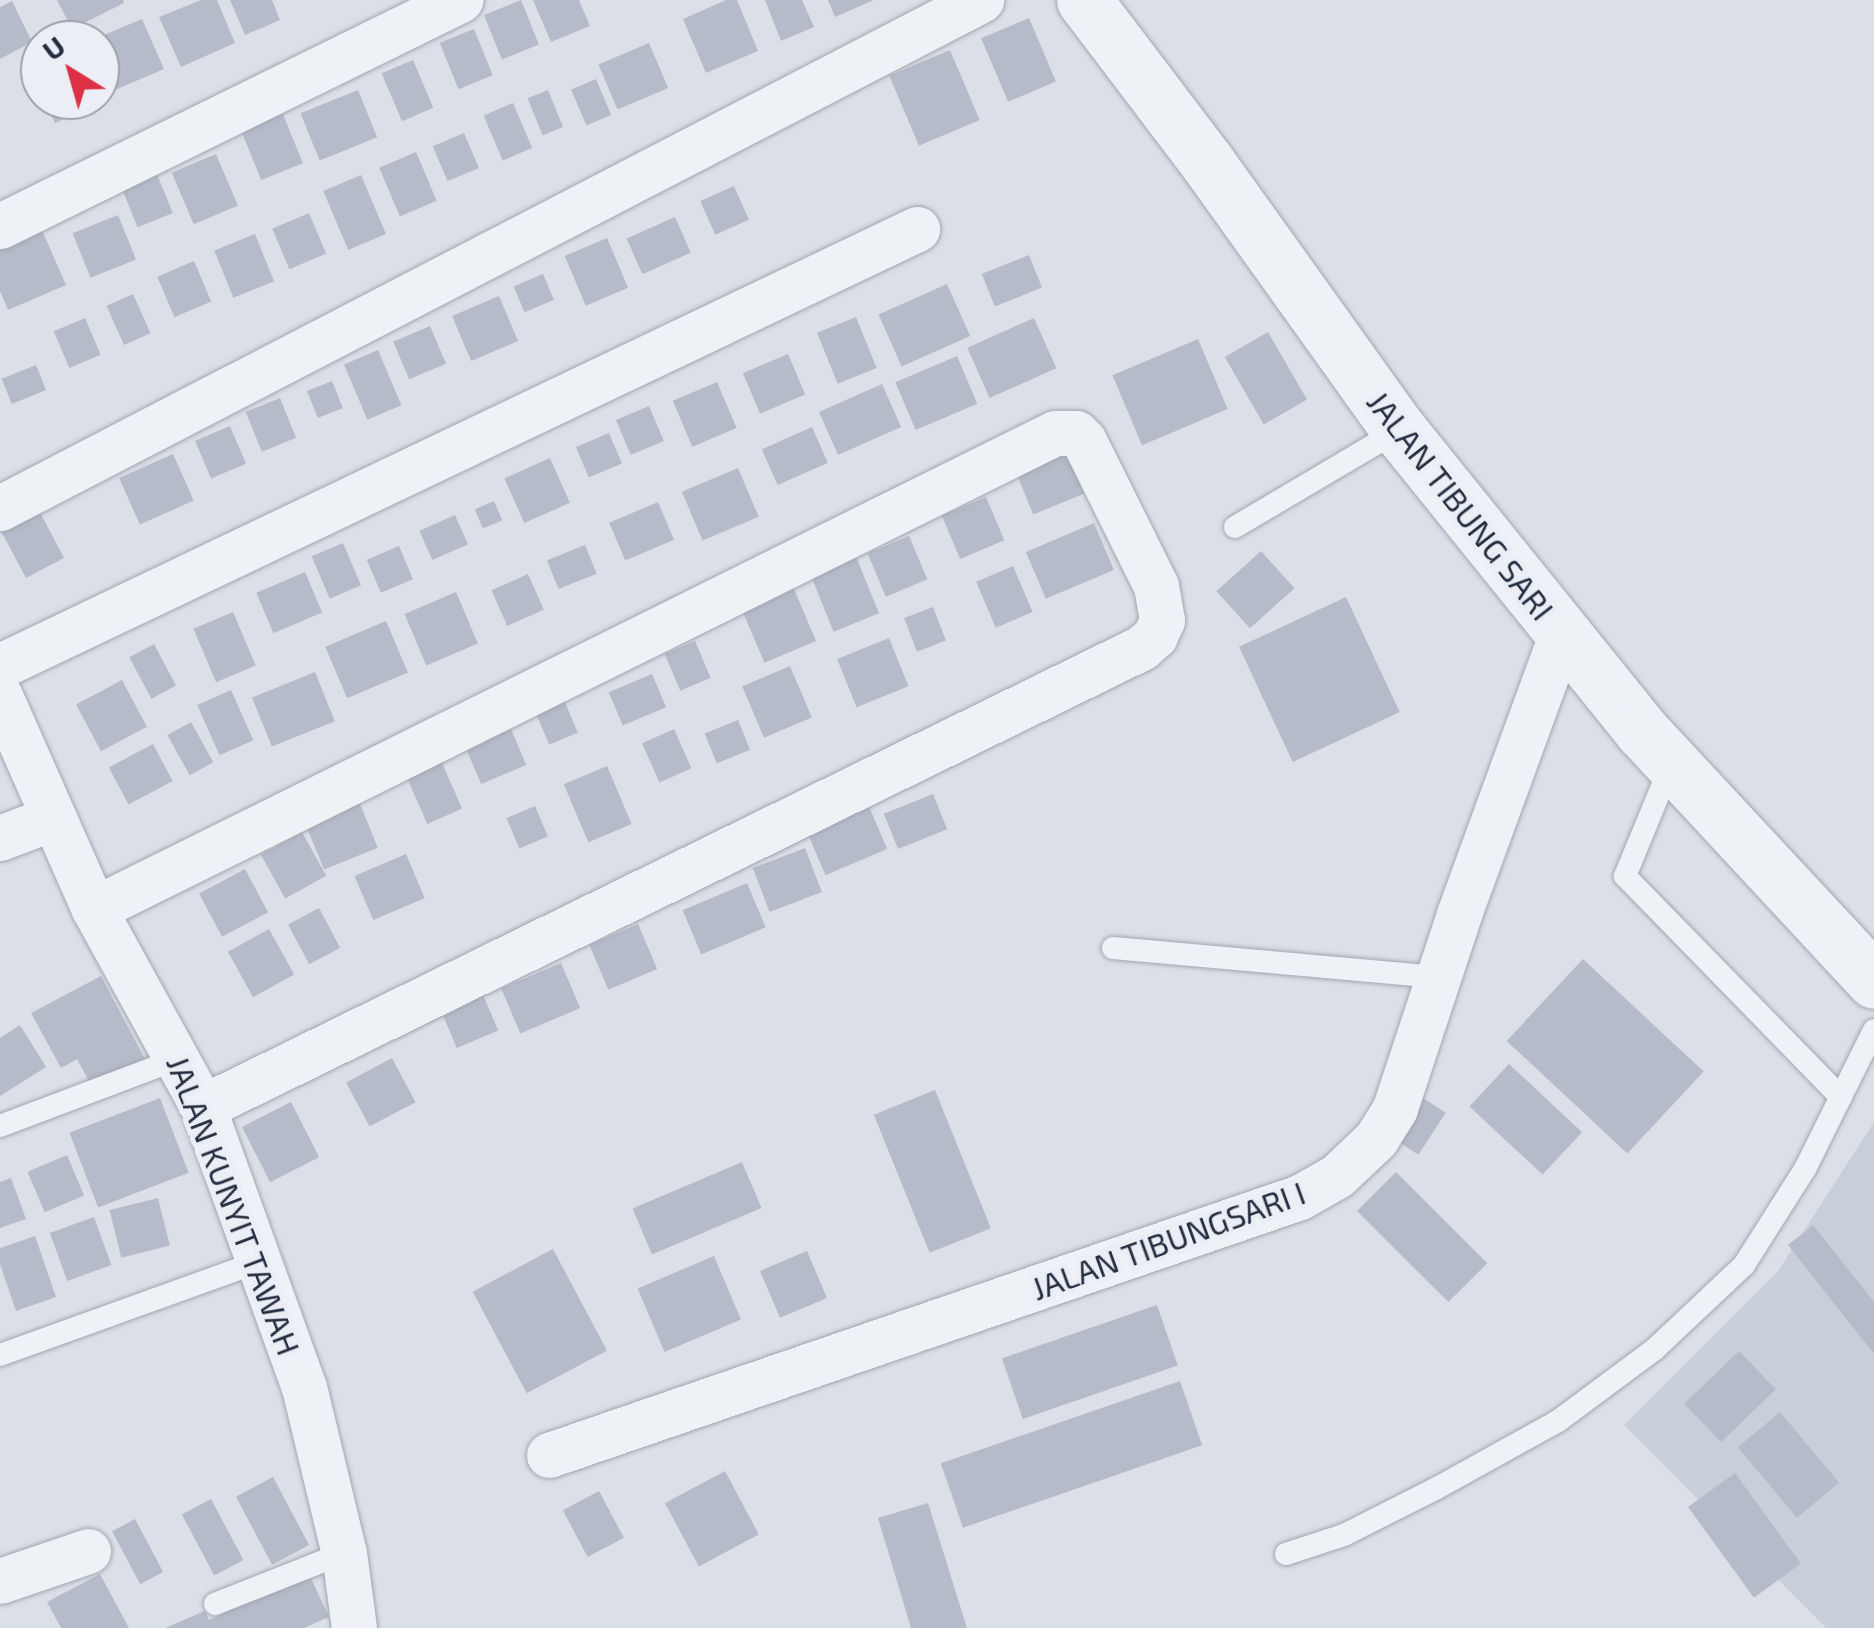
<!DOCTYPE html>
<style>
body{margin:0}
#map{position:relative;width:1874px;height:1628px;overflow:hidden;background:#dbe0e8;font-family:"Exo 2",sans-serif}
div>[style]{position:absolute}
[style*='--x']{left:calc(var(--x)*1px);top:calc(var(--y)*1px);width:calc(var(--w)*1px);rotate:calc(var(--a)*1deg)}
.built>*{inset:0;background:#c9cfda}
.building>*{inset:0;background:#b5bbc8;transform-origin:0 0}
.roads{filter:drop-shadow(0 0 2px #a0a7b2) drop-shadow(0 0 2px #a0a7b2)}
.service>*{height:22px;margin:-11px;padding:0 11px;transform-origin:11px;border-radius:11px;background:#eef1f6}
.minor>*{height:45px;margin:-22.5px;padding:0 22.5px;transform-origin:22.5px;border-radius:22.5px;background:#eef1f6}
.tertiary>*{height:55px;margin:-27.5px;padding:0 27.5px;transform-origin:27.5px;border-radius:27.5px;background:#eef1f6}
span{translate:-50% -50%;white-space:nowrap;text-align:center;line-height:1.15;-webkit-text-stroke:10px #ebeff5;paint-order:stroke}
.street-label{font-size:32px;color:#242d3f}
.north{position:absolute;left:20px;top:20px;width:100px;height:100px;box-sizing:border-box;background:#ebeff5;border:2px solid #9ba1ac;border-radius:50%;rotate:323deg;font-size:28px;font-weight:700;line-height:40px;text-align:center;color:#242d3f}
.north::after{content:'';display:block;margin:auto;width:35px;height:45px;background:#dc3145;clip-path:polygon(50% 0,100% 100%,50% 72%,0 100%)}
</style>
<div id="map">
<div class="built">
<div style="clip-path:polygon(1874px 1122px,1874px 1628px,1826px 1628px,1624px 1425px,1778px 1271px)"></div>
</div>
<div class="building">
<div style="clip-path:polygon(57px 0,123px 0,124px 3px,72px 29px)"></div>
<div style="clip-path:polygon(201px 0,217px 0,235px 43px,181px 67px,159px 17px)"></div>
<div style="clip-path:polygon(230px 0,272px 0,280px 20px,245px 35px)"></div>
<div style="left:521px;top:0;width:48px;height:40px;rotate:68deg"></div>
<div style="clip-path:polygon(533px 0,579px 0,590px 26px,551px 42px)"></div>
<div style="clip-path:polygon(726px 0,737px 0,758px 51px,706px 73px,683px 19px)"></div>
<div style="clip-path:polygon(765px 0,802px 0,814px 27px,781px 41px)"></div>
<div style="clip-path:polygon(828px 0,874px 0,835px 17px)"></div>
<div style="clip-path:polygon(12px 1px,32px 42px,0 59px,0 7px)"></div>
<div style="left:1029px;top:18px;width:69px;height:52px;rotate:67deg"></div>
<div style="clip-path:polygon(142px 19px,164px 69px,115px 90px,100px 56px,100px 40px,92px 40px)"></div>
<div style="left:474px;top:29px;width:50px;height:37px;rotate:68deg"></div>
<div style="left:649px;top:43px;width:49px;height:55px;rotate:67deg"></div>
<div style="left:950px;top:50px;width:76px;height:66px;rotate:67deg"></div>
<div style="left:413px;top:60px;width:52px;height:34px;rotate:67deg"></div>
<div style="left:596px;top:79px;width:39px;height:27px;rotate:67deg"></div>
<div style="left:358px;top:90px;width:51px;height:62px;rotate:68deg"></div>
<div style="left:548px;top:90px;width:40px;height:22px;rotate:68deg"></div>
<div style="clip-path:polygon(45px 100px,83px 100px,87px 109px,55px 123px)"></div>
<div style="left:513px;top:103px;width:49px;height:32px;rotate:67deg"></div>
<div style="left:283px;top:114px;width:53px;height:45px;rotate:68deg"></div>
<div style="left:464px;top:133px;width:38px;height:34px;rotate:67deg"></div>
<div style="left:416px;top:152px;width:53px;height:40px;rotate:67deg"></div>
<div style="left:216px;top:154px;width:56px;height:48px;rotate:67deg"></div>
<div style="left:157px;top:174px;width:42px;height:38px;rotate:68deg"></div>
<div style="left:361px;top:175px;width:64px;height:41px;rotate:67deg"></div>
<div style="left:734px;top:186px;width:37px;height:37px;rotate:66deg"></div>
<div style="left:309px;top:213px;width:44px;height:40px;rotate:67deg"></div>
<div style="left:118px;top:215px;width:48px;height:49px;rotate:68deg"></div>
<div style="left:675px;top:217px;width:39px;height:53px;rotate:66deg"></div>
<div style="clip-path:polygon(38px 221px,66px 285px,8px 310px,0 291px,0 237px)"></div>
<div style="left:255px;top:234px;width:51px;height:44px;rotate:68deg"></div>
<div style="left:607px;top:238px;width:54px;height:46px;rotate:67deg"></div>
<div style="left:1029px;top:255px;width:35px;height:51px;rotate:68deg"></div>
<div style="left:194px;top:261px;width:44px;height:40px;rotate:67deg"></div>
<div style="left:543px;top:274px;width:28px;height:32px;rotate:67deg"></div>
<div style="left:947px;top:284px;width:57px;height:75px;rotate:66deg"></div>
<div style="left:133px;top:294px;width:43px;height:29px;rotate:66deg"></div>
<div style="left:499px;top:296px;width:49px;height:51px;rotate:67deg"></div>
<div style="left:856px;top:317px;width:55px;height:42px;rotate:68deg"></div>
<div style="left:85px;top:318px;width:40px;height:34px;rotate:67deg"></div>
<div style="left:1034px;top:318px;width:55px;height:73px;rotate:66deg"></div>
<div style="left:430px;top:326px;width:41px;height:40px;rotate:67deg"></div>
<div style="left:1268px;top:332px;width:78px;height:50px;rotate:60deg"></div>
<div style="left:1198px;top:339px;width:76px;height:93px;rotate:67deg"></div>
<div style="left:378px;top:350px;width:60px;height:37px;rotate:67deg"></div>
<div style="left:788px;top:354px;width:44px;height:49px;rotate:67deg"></div>
<div style="left:957px;top:356px;width:52px;height:67px;rotate:67deg"></div>
<div style="left:36px;top:365px;width:27px;height:37px;rotate:68deg"></div>
<div style="left:332px;top:381px;width:29px;height:27px;rotate:68deg"></div>
<div style="left:717px;top:382px;width:50px;height:48px;rotate:67deg"></div>
<div style="left:882px;top:384px;width:47px;height:69px;rotate:66deg"></div>
<div style="left:280px;top:398px;width:43px;height:37px;rotate:68deg"></div>
<div style="left:649px;top:406px;width:38px;height:36px;rotate:67deg"></div>
<div style="left:230px;top:426px;width:41px;height:38px;rotate:67deg"></div>
<div style="left:812px;top:427px;width:39px;height:55px;rotate:66deg"></div>
<div style="left:609px;top:433px;width:33px;height:36px;rotate:67deg"></div>
<div style="left:173px;top:454px;width:51px;height:59px;rotate:66deg"></div>
<div style="left:1068px;top:454px;width:43px;height:55px;rotate:68deg"></div>
<div style="left:550px;top:458px;width:49px;height:50px;rotate:66deg"></div>
<div style="left:738px;top:468px;width:53px;height:61px;rotate:67deg"></div>
<div style="clip-path:polygon(31px 495px,64px 558px,26px 578px,0 529px)"></div>
<div style="left:986px;top:497px;width:47px;height:48px;rotate:67deg"></div>
<div style="left:494px;top:501px;width:21px;height:21px;rotate:67deg"></div>
<div style="left:658px;top:502px;width:41px;height:53px;rotate:67deg"></div>
<div style="left:455px;top:515px;width:32px;height:39px;rotate:66deg"></div>
<div style="left:1094px;top:523px;width:51px;height:74px;rotate:67deg"></div>
<div style="left:909px;top:536px;width:47px;height:45px;rotate:67deg"></div>
<div style="left:343px;top:543px;width:46px;height:34px;rotate:67deg"></div>
<div style="left:585px;top:545px;width:31px;height:41px;rotate:68deg"></div>
<div style="left:399px;top:546px;width:36px;height:35px;rotate:67deg"></div>
<div style="left:1261px;top:551px;width:50px;height:60px;rotate:48deg"></div>
<div style="left:855px;top:554px;width:64px;height:49px;rotate:68deg"></div>
<div style="left:1013px;top:566px;width:50px;height:40px;rotate:67deg"></div>
<div style="left:305px;top:572px;width:44px;height:53px;rotate:67deg"></div>
<div style="left:528px;top:574px;width:39px;height:40px;rotate:66deg"></div>
<div style="left:791px;top:582px;width:64px;height:56px;rotate:67deg"></div>
<div style="left:456px;top:592px;width:56px;height:56px;rotate:67deg"></div>
<div style="left:1346px;top:597px;width:127px;height:118px;rotate:65deg"></div>
<div style="left:933px;top:607px;width:36px;height:31px;rotate:69deg"></div>
<div style="left:233px;top:612px;width:58px;height:43px;rotate:67deg"></div>
<div style="left:386px;top:621px;width:56px;height:66px;rotate:67deg"></div>
<div style="left:889px;top:638px;width:52px;height:56px;rotate:68deg"></div>
<div style="left:695px;top:641px;width:40px;height:33px;rotate:67deg"></div>
<div style="left:154px;top:644px;width:47px;height:28px;rotate:62deg"></div>
<div style="left:790px;top:666px;width:56px;height:52px;rotate:67deg"></div>
<div style="left:315px;top:672px;width:53px;height:68px;rotate:68deg"></div>
<div style="left:652px;top:674px;width:36px;height:47px;rotate:67deg"></div>
<div style="left:122px;top:680px;width:53px;height:52px;rotate:62deg"></div>
<div style="left:231px;top:690px;width:55px;height:37px;rotate:66deg"></div>
<div style="left:561px;top:693px;width:43px;height:31px;rotate:67deg"></div>
<div style="left:738px;top:720px;width:32px;height:36px;rotate:68deg"></div>
<div style="left:191px;top:722px;width:46px;height:27px;rotate:61deg"></div>
<div style="left:511px;top:729px;width:39px;height:49px;rotate:67deg"></div>
<div style="left:674px;top:729px;width:43px;height:35px;rotate:66deg"></div>
<div style="left:153px;top:744px;width:42px;height:50px;rotate:62deg"></div>
<div style="left:441px;top:761px;width:52px;height:38px;rotate:66deg"></div>
<div style="left:607px;top:766px;width:63px;height:47px;rotate:67deg"></div>
<div style="left:356px;top:794px;width:58px;height:58px;rotate:68deg"></div>
<div style="left:933px;top:794px;width:38px;height:53px;rotate:68deg"></div>
<div style="left:868px;top:804px;width:49px;height:67px;rotate:67deg"></div>
<div style="left:535px;top:806px;width:33px;height:31px;rotate:67deg"></div>
<div style="left:302px;top:832px;width:50px;height:47px;rotate:61deg"></div>
<div style="left:805px;top:848px;width:47px;height:56px;rotate:69deg"></div>
<div style="left:406px;top:854px;width:48px;height:56px;rotate:67deg"></div>
<div style="left:245px;top:869px;width:49px;height:52px;rotate:62deg"></div>
<div style="left:747px;top:883px;width:48px;height:70px;rotate:67deg"></div>
<div style="left:319px;top:908px;width:45px;height:35px;rotate:62deg"></div>
<div style="left:638px;top:924px;width:49px;height:53px;rotate:67deg"></div>
<div style="left:269px;top:929px;width:52px;height:47px;rotate:61deg"></div>
<div style="left:1583px;top:959px;width:165px;height:112px;rotate:43deg"></div>
<div style="left:561px;top:963px;width:49px;height:65px;rotate:67deg"></div>
<div style="clip-path:polygon(101px 976px,146px 1061px,93px 1089px,77px 1059px,61px 1068px,31px 1013px)"></div>
<div style="left:481px;top:990px;width:44px;height:45px;rotate:67deg"></div>
<div style="clip-path:polygon(20px 1025px,46px 1067px,0 1096px,0 1038px)"></div>
<div style="left:392px;top:1058px;width:50px;height:52px;rotate:62deg"></div>
<div style="left:1509px;top:1064px;width:100px;height:58px;rotate:43deg"></div>
<div style="left:935px;top:1090px;width:149px;height:66px;rotate:68deg"></div>
<div style="left:160px;top:1098px;width:80px;height:97px;rotate:69deg"></div>
<div style="left:1423px;top:1098px;width:27px;height:50px;rotate:33deg"></div>
<div style="left:291px;top:1102px;width:62px;height:55px;rotate:63deg"></div>
<div style="left:67px;top:1155px;width:44px;height:43px;rotate:67deg"></div>
<div style="left:742px;top:1162px;width:50px;height:119px;rotate:67deg"></div>
<div style="left:1396px;top:1172px;width:129px;height:55px;rotate:45deg"></div>
<div style="clip-path:polygon(11px 1178px,26px 1219px,0 1228px,0 1182px)"></div>
<div style="left:158px;top:1198px;width:49px;height:50px;rotate:76deg"></div>
<div style="left:94px;top:1217px;width:51px;height:47px;rotate:70deg"></div>
<div style="clip-path:polygon(1813px 1225px,1874px 1302px,1874px 1354px,1788px 1245px)"></div>
<div style="clip-path:polygon(35px 1236px,56px 1297px,16px 1311px,0 1264px,0 1248px)"></div>
<div style="left:553px;top:1249px;width:115px;height:91px;rotate:62deg"></div>
<div style="left:807px;top:1251px;width:51px;height:51px;rotate:67deg"></div>
<div style="left:714px;top:1256px;width:69px;height:83px;rotate:67deg"></div>
<div style="left:1157px;top:1305px;width:64px;height:164px;rotate:71deg"></div>
<div style="left:1739px;top:1351px;width:53px;height:76px;rotate:46deg"></div>
<div style="left:1180px;top:1381px;width:68px;height:253px;rotate:71deg"></div>
<div style="left:1780px;top:1412px;width:92px;height:55px;rotate:50deg"></div>
<div style="left:725px;top:1471px;width:72px;height:68px;rotate:62deg"></div>
<div style="left:1735px;top:1473px;width:112px;height:58px;rotate:54deg"></div>
<div style="left:273px;top:1477px;width:77px;height:42px;rotate:62deg"></div>
<div style="left:599px;top:1491px;width:53px;height:41px;rotate:62deg"></div>
<div style="left:211px;top:1499px;width:69px;height:33px;rotate:62deg"></div>
<div style="clip-path:polygon(928px 1503px,967px 1628px,911px 1628px,878px 1518px)"></div>
<div style="left:135px;top:1519px;width:60px;height:26px;rotate:62deg"></div>
<div style="clip-path:polygon(100px 1574px,129px 1628px,61px 1628px,47px 1602px)"></div>
<div style="clip-path:polygon(309px 1574px,329px 1617px,304px 1628px,165px 1628px,205px 1611px,209px 1620px)"></div>
</div>
<div class="roads">
<div class="service">
<div style="--x:1235;--y:527;--w:191;--a:-30.6"></div>
<div style="--x:1670;--y:767;--w:118;--a:112.4"></div>
<div style="--x:1625;--y:876;--w:309;--a:45.7"></div>
<div style="--x:1113;--y:948;--w:326;--a:5.1"></div>
<div style="--x:0;--y:1126;--w:192;--a:-20.7"></div>
<div style="--x:0;--y:1355;--w:277;--a:-19.8"></div>
<div style="--x:1286;--y:1554;--w:61;--a:-18.1"></div>
<div style="--x:1344;--y:1535;--w:104;--a:-26.8"></div>
<div style="--x:1437;--y:1488;--w:138;--a:-29"></div>
<div style="--x:1558;--y:1421;--w:121;--a:-36.6"></div>
<div style="--x:1655;--y:1349;--w:122;--a:-43.3"></div>
<div style="--x:1744;--y:1265;--w:114;--a:-57.6"></div>
<div style="--x:1805;--y:1169;--w:155;--a:-63.6"></div>
<div style="--x:215;--y:1604;--w:139;--a:-21.6"></div>
</div>
<div class="minor">
<div style="--x:0;--y:226;--w:513;--a:-26.17"></div>
<div style="--x:0;--y:508;--w:1105;--a:-27.38"></div>
<div style="--x:0;--y:666;--w:1016;--a:-25.48"></div>
<div style="--x:0;--y:696;--w:233;--a:66.2"></div>
<div style="--x:94;--y:909;--w:226;--a:61.2"></div>
<div style="--x:203;--y:1107;--w:298;--a:70.2"></div>
<div style="--x:304;--y:1387;--w:171;--a:76.5"></div>
<div style="--x:344;--y:1553;--w:76;--a:82.4"></div>
<div style="--x:0;--y:838;--w:56;--a:-21"></div>
<div style="--x:94;--y:909;--w:1072;--a:-26.35"></div>
<div style="--x:1055;--y:433;--w:21;--a:0"></div>
<div style="--x:1076;--y:433;--w:11;--a:45"></div>
<div style="--x:1084;--y:441;--w:162;--a:63.6"></div>
<div style="--x:1156;--y:586;--w:35;--a:80"></div>
<div style="--x:1162;--y:620;--w:17;--a:114"></div>
<div style="--x:1155;--y:636;--w:18;--a:139"></div>
<div style="--x:1141;--y:648;--w:1044;--a:153.93"></div>
<div style="--x:549;--y:1455;--w:794;--a:-18.96"></div>
<div style="--x:1300;--y:1197;--w:43;--a:-29.6"></div>
<div style="--x:1337;--y:1176;--w:54;--a:-43.5"></div>
<div style="--x:1376;--y:1139;--w:36;--a:-58"></div>
<div style="--x:1395;--y:1108;--w:204;--a:-71.7"></div>
<div style="--x:1459;--y:914;--w:299;--a:-69.9"></div>
<div style="--x:0;--y:1581;--w:93;--a:-18.8"></div>
</div>
<div class="tertiary">
<div style="--x:1084;--y:0;--w:203;--a:52.8"></div>
<div style="--x:1207;--y:162;--w:330;--a:54.4"></div>
<div style="--x:1399;--y:430;--w:387;--a:51.1"></div>
<div style="--x:1642;--y:731;--w:341;--a:47.1"></div>
</div>
</div>
<div class="street-label">
<span style="left:1461px;top:505px;rotate:52deg">JALAN TIBUNG SARI</span>
<span style="left:234px;top:1205px;rotate:69deg">JALAN KUNYIT TAWAH</span>
<span style="left:1168px;top:1240px;rotate:-20deg">JALAN TIBUNGSARI I</span>
</div>
<div class="north">U</div>
</div>
